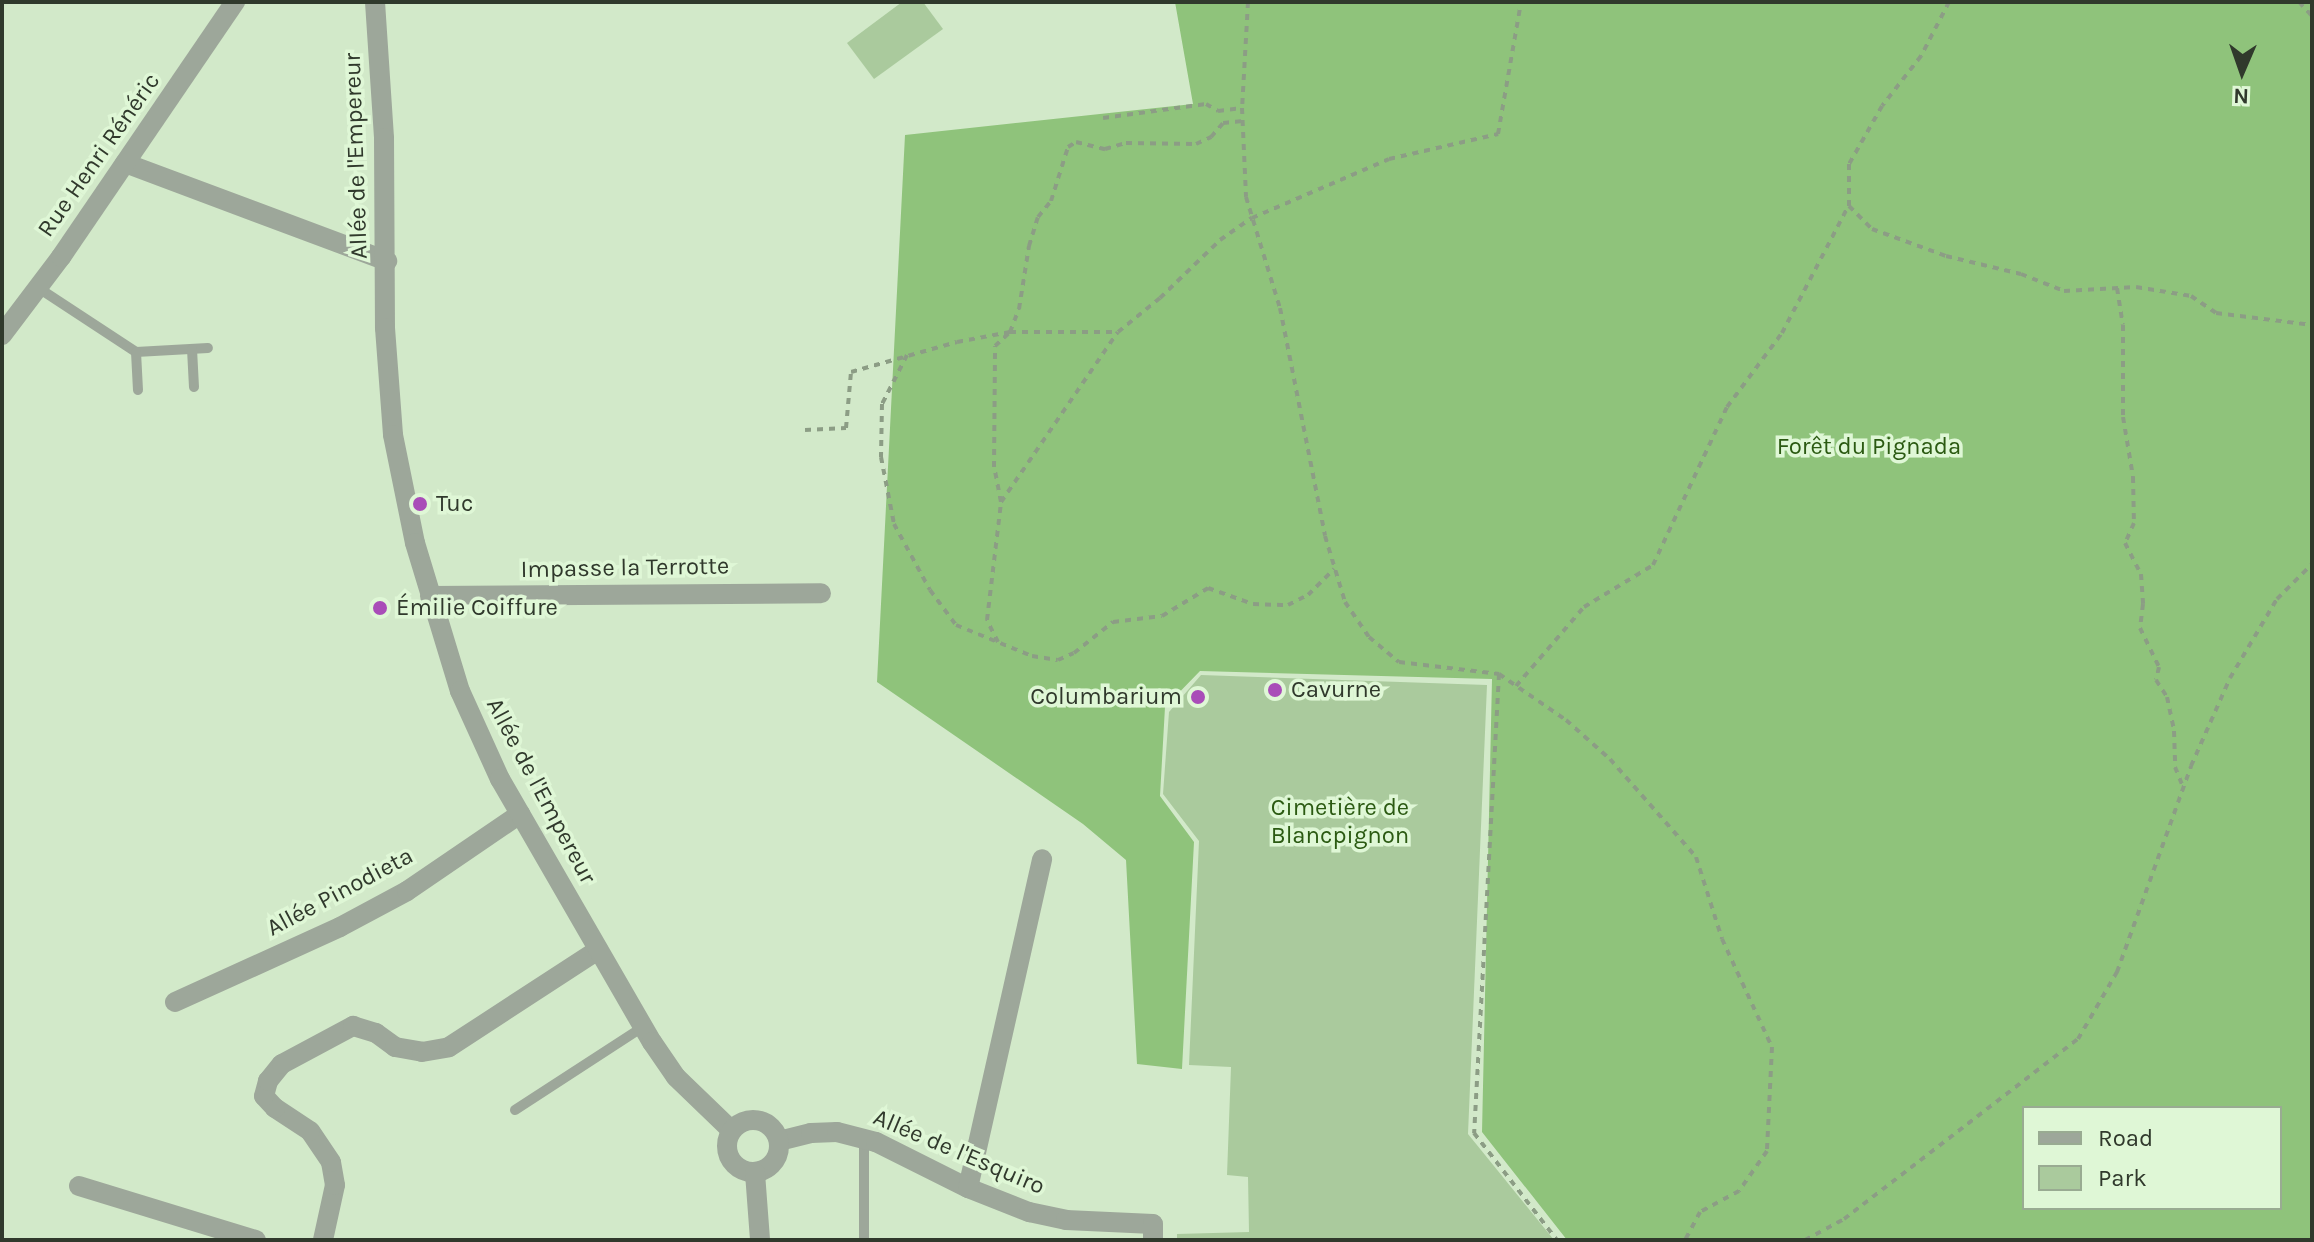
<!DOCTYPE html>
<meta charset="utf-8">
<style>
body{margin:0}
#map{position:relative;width:2314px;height:1242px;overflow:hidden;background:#d2e9c9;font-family:Karla,sans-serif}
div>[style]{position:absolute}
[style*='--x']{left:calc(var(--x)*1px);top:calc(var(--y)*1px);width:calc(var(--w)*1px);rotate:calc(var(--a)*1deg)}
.green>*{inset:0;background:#aaca9d}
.forest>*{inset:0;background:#8fc37b}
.path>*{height:4px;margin-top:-2px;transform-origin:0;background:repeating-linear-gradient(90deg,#8c9d85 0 6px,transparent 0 12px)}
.service>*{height:10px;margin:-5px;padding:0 5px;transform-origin:5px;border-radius:5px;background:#9da79a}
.minor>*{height:20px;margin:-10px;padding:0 10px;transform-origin:10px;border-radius:10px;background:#9da79a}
.tertiary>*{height:20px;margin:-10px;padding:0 10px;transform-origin:10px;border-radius:10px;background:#9da79a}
.tertiary>.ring{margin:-10px;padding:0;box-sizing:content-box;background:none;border:20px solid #9da79a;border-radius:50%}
.dots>*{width:22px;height:22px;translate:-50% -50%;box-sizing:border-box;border:4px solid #dff7d6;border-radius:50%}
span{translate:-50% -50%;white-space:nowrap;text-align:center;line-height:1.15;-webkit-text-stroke:7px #dff7d6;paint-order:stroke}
.street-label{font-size:24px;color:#30392c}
.park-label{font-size:24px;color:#2b5a12}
.poi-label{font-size:24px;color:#30392c}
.left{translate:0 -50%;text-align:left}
.right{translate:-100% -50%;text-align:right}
.frame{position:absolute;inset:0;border:4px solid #30392c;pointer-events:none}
.legend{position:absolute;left:2022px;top:1106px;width:260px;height:104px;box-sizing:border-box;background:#dff7d6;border:2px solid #99ab92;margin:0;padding:10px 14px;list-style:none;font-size:24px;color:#30392c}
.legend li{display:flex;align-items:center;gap:16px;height:40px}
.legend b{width:40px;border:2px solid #99ab92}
.north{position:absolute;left:2202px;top:32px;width:80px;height:80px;-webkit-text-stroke:6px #dff7d6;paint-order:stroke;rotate:182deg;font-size:22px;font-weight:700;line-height:32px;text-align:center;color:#30392c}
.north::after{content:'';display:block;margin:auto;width:28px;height:36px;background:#30392c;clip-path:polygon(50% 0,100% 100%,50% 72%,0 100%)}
</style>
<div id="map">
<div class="green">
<div style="clip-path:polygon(902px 2px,923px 2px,943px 29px,874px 79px,847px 43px)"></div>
<div style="clip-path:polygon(1201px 675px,1487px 685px,1468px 1134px,1554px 1240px,1177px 1240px,1177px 1234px,1249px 1232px,1248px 1177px,1227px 1175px,1231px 1067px,1189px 1065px,1199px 841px,1163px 794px,1169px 712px)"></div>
</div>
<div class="forest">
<div style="clip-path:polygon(evenodd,1175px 2px,2312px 2px,2312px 1240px,1567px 1240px,1482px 1132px,1492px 679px,1200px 671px,1165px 707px,1160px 796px,1194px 842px,1182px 1069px,1137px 1064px,1126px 860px,1083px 824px,877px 682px,905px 135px,1193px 104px,1175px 2px,2024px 1108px,2280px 1108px,2280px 1208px,2024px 1208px,2024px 1108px)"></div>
</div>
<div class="path">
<div style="--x:1248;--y:2;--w:106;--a:93.2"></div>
<div style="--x:1242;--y:108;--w:89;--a:87.4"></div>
<div style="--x:1246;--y:197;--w:116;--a:73"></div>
<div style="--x:1280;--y:308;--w:232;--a:78.8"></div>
<div style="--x:1325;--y:536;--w:69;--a:73.1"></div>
<div style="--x:1345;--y:602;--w:42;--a:55.6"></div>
<div style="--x:1369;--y:637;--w:39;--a:40"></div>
<div style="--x:1399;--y:662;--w:101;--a:6.8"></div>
<div style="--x:1499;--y:674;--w:81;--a:34.5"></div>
<div style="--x:1566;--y:720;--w:59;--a:41.6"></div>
<div style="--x:1610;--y:759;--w:130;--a:48.7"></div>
<div style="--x:1696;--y:857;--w:86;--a:72.4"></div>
<div style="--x:1722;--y:939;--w:119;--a:65.2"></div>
<div style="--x:1772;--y:1047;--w:104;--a:92.8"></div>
<div style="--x:1767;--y:1151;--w:49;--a:125"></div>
<div style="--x:1739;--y:1191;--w:44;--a:151.7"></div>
<div style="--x:1700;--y:1212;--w:32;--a:118"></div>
<div style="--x:1949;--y:2;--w:61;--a:117.4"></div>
<div style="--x:1921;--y:56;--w:63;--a:128"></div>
<div style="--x:1882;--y:106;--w:67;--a:119.6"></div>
<div style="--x:1849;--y:164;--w:42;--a:90"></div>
<div style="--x:1849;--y:206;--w:33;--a:45"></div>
<div style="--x:1872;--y:229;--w:79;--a:20"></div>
<div style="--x:1946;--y:256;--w:77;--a:13.5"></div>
<div style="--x:2021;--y:274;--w:46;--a:21.6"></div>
<div style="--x:2064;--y:291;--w:72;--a:-3.2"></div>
<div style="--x:2136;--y:287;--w:56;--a:9.3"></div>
<div style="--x:2191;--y:296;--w:30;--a:34"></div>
<div style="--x:2216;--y:313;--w:97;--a:7.1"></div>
<div style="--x:2299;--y:2;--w:19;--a:47"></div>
<div style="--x:1103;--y:118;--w:104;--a:-7.7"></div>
<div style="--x:1206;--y:104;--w:14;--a:30"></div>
<div style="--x:1218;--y:111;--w:24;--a:-7"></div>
<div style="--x:2117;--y:288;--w:37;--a:81"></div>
<div style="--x:2123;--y:325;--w:92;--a:90"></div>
<div style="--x:2123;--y:417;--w:61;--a:80.5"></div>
<div style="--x:2133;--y:477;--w:46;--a:88.8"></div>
<div style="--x:2134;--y:523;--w:22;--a:114"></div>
<div style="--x:2125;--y:543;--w:35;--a:63"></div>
<div style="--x:2141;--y:574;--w:30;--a:86"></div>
<div style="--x:2143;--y:604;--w:24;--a:97"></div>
<div style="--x:2140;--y:628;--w:43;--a:64"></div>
<div style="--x:2159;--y:667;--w:13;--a:103"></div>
<div style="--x:2156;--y:680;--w:20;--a:57"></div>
<div style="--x:2167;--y:697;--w:35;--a:78"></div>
<div style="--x:2174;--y:731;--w:36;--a:88"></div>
<div style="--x:2175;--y:767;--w:22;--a:68"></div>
<div style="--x:907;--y:355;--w:55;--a:117"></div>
<div style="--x:882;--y:404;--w:53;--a:91.1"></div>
<div style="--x:881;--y:457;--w:68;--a:79"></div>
<div style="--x:894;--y:524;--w:75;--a:61.4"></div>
<div style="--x:930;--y:590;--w:44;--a:53.4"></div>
<div style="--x:956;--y:625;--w:82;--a:22.2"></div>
<div style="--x:1032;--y:656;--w:26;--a:9"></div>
<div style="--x:1058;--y:660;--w:17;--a:-24"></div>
<div style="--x:1074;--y:653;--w:50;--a:-38.5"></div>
<div style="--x:1113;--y:622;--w:49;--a:-7"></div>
<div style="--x:1162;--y:616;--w:54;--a:-31.3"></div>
<div style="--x:1208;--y:588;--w:48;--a:19.6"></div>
<div style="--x:1253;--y:604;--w:35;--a:2"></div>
<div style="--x:1288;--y:605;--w:22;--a:-27"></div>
<div style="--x:1308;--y:595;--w:37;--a:-45"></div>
<div style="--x:805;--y:430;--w:41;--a:-2.8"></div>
<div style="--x:846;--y:428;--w:56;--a:-84.9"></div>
<div style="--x:851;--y:372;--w:110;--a:-15.8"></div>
<div style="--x:957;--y:342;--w:54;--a:-10.7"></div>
<div style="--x:1010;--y:332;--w:108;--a:0"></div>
<div style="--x:1118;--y:332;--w:54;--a:-39"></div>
<div style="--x:1160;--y:298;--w:83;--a:-44"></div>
<div style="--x:1220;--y:240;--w:39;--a:-35"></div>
<div style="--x:1252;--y:218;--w:149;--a:-23.3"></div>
<div style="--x:1389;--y:159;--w:112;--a:-12.9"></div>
<div style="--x:1498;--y:134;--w:134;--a:-80.1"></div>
<div style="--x:1001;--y:502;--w:36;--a:-101"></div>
<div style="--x:994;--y:467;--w:121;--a:-89.5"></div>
<div style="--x:995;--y:346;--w:21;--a:-43"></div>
<div style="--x:1010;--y:332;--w:25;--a:-69"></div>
<div style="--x:1019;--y:309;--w:64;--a:-81"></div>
<div style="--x:1029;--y:246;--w:30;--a:-73"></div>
<div style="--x:1038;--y:217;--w:21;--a:-51"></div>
<div style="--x:1051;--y:201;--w:57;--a:-72.5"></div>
<div style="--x:1068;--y:147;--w:9;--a:-32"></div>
<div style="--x:1076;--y:142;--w:30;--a:14"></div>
<div style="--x:1105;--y:149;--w:22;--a:-16"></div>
<div style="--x:1126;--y:143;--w:70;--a:0.8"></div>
<div style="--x:1196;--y:144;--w:17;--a:-25"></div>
<div style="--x:1211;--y:137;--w:18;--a:-49"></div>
<div style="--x:1223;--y:123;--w:20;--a:-6"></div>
<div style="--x:998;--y:642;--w:25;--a:-117"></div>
<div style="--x:987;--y:620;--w:119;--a:-83.2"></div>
<div style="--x:1001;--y:502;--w:206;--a:-55.5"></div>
<div style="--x:1499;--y:674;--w:460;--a:93.1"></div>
<div style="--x:1474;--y:1133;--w:135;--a:52.2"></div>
<div style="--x:1516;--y:686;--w:104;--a:-49.3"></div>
<div style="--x:1584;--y:607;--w:81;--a:-31.3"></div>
<div style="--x:1653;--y:565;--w:174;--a:-64.9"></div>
<div style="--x:1727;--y:407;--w:92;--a:-53.4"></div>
<div style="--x:1782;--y:333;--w:142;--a:-62.4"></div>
<div style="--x:1805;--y:1240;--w:44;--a:-28.3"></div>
<div style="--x:1844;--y:1219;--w:295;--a:-37.6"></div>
<div style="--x:2078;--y:1039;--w:78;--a:-59.8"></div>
<div style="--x:2117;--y:972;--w:219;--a:-70.2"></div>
<div style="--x:2191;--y:766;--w:96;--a:-66.1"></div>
<div style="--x:2230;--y:678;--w:92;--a:-59.3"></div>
<div style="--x:2277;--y:599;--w:49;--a:-45"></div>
</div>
<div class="service">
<div style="--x:37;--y:287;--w:118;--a:33.3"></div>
<div style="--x:136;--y:352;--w:72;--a:-3.2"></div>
<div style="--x:192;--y:349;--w:38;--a:87"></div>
<div style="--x:136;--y:352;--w:38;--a:87"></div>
<div style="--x:515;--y:1110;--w:153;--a:-33"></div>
<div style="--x:864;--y:1139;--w:99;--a:90"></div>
</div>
<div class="minor">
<div style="--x:125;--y:163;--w:280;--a:20.5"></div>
<div style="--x:2;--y:335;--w:98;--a:-52.9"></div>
<div style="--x:61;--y:257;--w:309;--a:-55.7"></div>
<div style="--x:430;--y:596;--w:391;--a:-0.4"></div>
<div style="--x:175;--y:1002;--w:181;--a:-24.4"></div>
<div style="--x:340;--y:927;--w:76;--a:-28.2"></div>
<div style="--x:407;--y:891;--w:137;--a:-34.3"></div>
<div style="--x:779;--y:1141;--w:33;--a:-14"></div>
<div style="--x:811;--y:1133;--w:26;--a:-2"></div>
<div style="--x:837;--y:1132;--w:40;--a:14.4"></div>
<div style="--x:876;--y:1142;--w:103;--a:26.6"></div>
<div style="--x:968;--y:1188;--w:66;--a:21.5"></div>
<div style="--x:1029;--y:1212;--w:38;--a:12"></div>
<div style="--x:1066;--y:1220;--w:87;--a:2.6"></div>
<div style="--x:1153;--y:1224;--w:16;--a:90"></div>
<div style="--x:79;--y:1186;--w:185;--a:17"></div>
<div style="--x:968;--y:1188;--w:337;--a:-77.3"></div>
<div style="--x:323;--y:1240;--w:56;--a:-77.7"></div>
<div style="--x:335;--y:1185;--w:23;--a:-100"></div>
<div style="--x:331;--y:1162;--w:37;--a:-124"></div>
<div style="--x:310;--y:1131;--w:42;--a:-146.7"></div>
<div style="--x:275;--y:1108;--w:16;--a:-133"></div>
<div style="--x:264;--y:1096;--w:16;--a:-75"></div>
<div style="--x:268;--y:1081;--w:22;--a:-51"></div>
<div style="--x:282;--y:1064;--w:81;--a:-28.2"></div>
<div style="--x:353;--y:1026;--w:24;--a:17"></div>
<div style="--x:376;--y:1033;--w:24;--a:36"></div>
<div style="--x:395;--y:1047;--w:27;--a:10"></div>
<div style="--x:422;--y:1052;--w:27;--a:-10"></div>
<div style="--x:449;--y:1047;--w:178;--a:-33.1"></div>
</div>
<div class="tertiary">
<div style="--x:375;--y:2;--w:136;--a:86.2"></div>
<div style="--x:384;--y:138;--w:190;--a:89.7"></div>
<div style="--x:385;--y:328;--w:107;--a:85.7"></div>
<div style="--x:393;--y:435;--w:110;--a:78.5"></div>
<div style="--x:415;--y:543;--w:155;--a:73.1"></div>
<div style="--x:460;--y:691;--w:97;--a:65.6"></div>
<div style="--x:500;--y:779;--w:304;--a:60"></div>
<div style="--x:652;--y:1042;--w:42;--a:55.6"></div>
<div style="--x:676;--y:1077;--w:76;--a:43.9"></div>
<div class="ring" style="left:727px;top:1120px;width:32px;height:32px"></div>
<div style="--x:755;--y:1173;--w:67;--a:85.7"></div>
</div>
<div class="dots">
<div style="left:420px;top:504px;background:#a94db8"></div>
<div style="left:380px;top:608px;background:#a94db8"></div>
<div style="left:1275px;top:690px;background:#a94db8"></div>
<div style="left:1198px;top:697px;background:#a94db8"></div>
</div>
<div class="street-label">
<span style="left:99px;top:155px;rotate:-55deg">Rue Henri Rénéric</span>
<span style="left:356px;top:156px;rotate:-92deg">Allée de l'Empereur</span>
<span style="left:625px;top:568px;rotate:-1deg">Impasse la Terrotte</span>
<span style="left:541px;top:791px;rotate:62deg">Allée de l'Empereur</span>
<span style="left:340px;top:892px;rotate:-28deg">Allée Pinodieta</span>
<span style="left:959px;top:1152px;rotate:23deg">Allée de l'Esquiro</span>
</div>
<div class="park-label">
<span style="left:1869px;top:447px">Forêt du Pignada</span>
<span style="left:1340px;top:822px">Cimetière de<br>Blancpignon</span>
</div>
<div class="poi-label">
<span class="left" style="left:436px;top:504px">Tuc</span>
<span class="left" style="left:396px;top:608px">Émilie Coiffure</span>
<span class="left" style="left:1291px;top:690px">Cavurne</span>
<span class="right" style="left:1182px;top:697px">Columbarium</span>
</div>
<div class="frame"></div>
<ul class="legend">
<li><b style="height:10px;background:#9da79a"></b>Road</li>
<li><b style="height:22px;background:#aaca9d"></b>Park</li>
</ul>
<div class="north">N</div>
</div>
